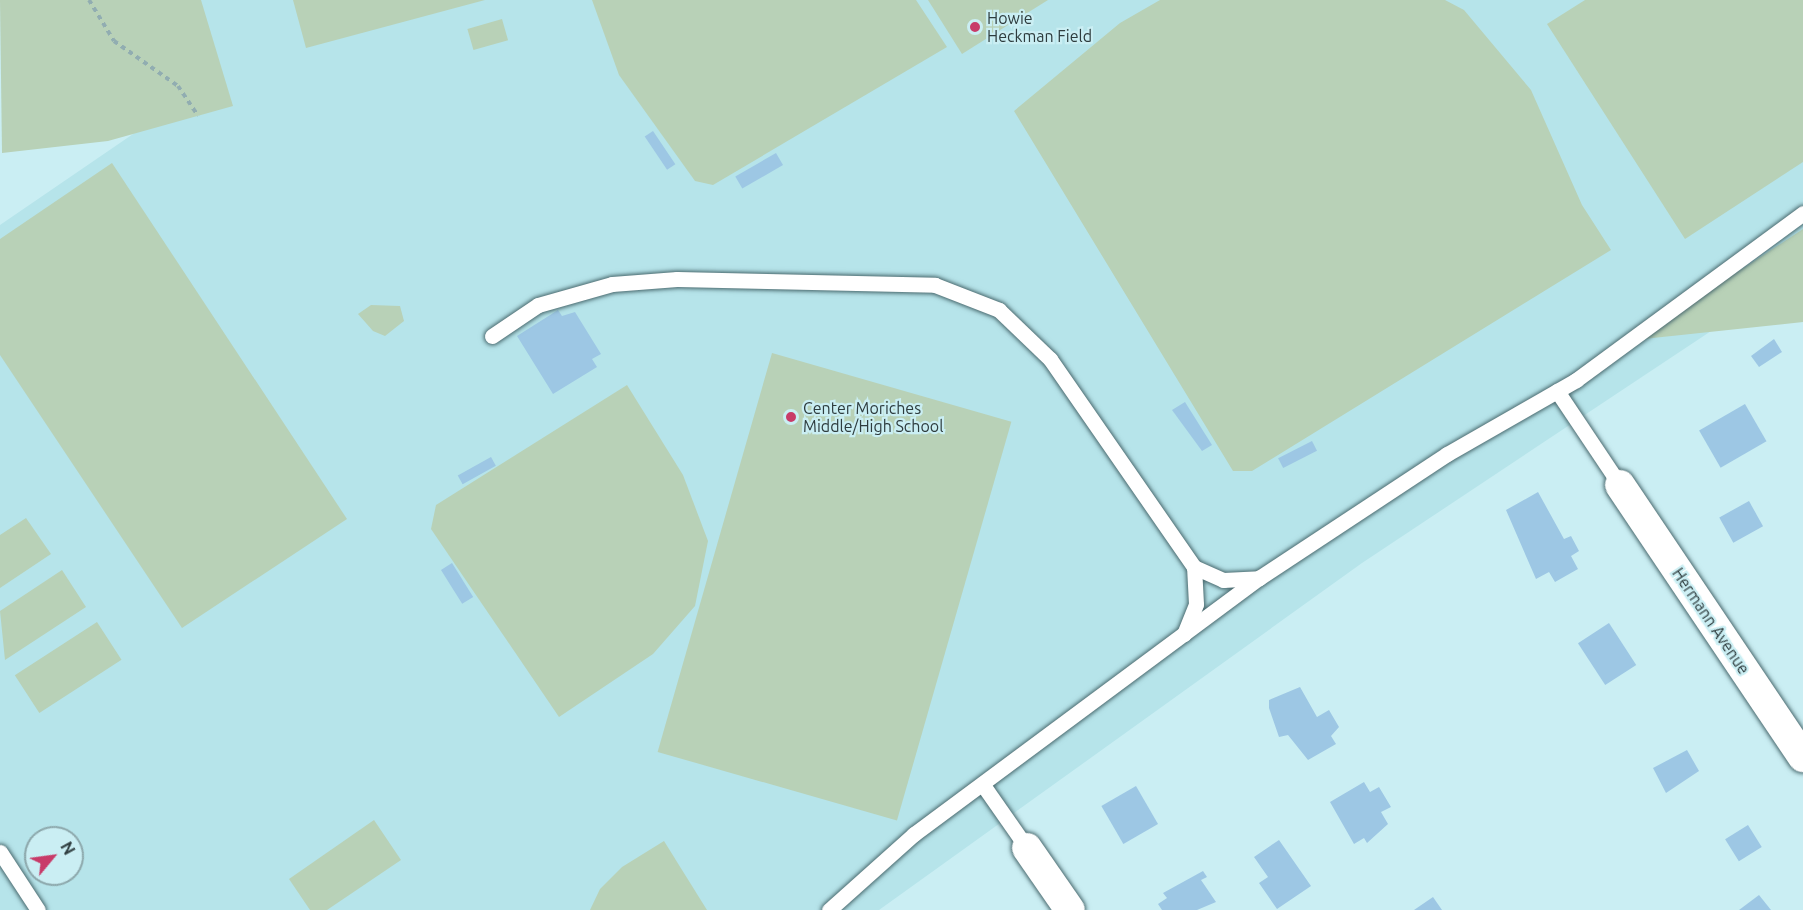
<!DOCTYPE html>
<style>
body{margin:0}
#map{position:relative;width:1803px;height:910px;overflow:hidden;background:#caeef3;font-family:Ubuntu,sans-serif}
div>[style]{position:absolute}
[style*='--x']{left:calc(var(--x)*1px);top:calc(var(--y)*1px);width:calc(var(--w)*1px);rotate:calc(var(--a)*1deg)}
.built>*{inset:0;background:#b6e4ea}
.green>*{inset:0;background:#b8d1b7;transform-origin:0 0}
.building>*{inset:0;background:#9dc7e4;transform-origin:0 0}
.path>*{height:4px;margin-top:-2px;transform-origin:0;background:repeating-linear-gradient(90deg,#91adb1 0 4.5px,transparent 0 9px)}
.roads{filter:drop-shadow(0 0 2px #4a6a6f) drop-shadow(0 0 2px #4a6a6f)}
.lane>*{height:15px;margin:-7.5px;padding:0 7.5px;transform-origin:7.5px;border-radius:7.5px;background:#fff}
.street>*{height:30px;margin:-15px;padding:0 15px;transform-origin:15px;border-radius:15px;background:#fff}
.dots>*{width:16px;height:16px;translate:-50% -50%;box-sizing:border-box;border:3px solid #caeef3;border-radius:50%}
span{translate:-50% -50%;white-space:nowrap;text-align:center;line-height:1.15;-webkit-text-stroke:4.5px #caeef3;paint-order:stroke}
.poi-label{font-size:16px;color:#2e3c3e}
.left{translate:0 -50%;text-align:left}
.street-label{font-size:16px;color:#2e3c3e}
.north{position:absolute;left:24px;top:826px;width:60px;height:60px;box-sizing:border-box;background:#caeef3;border:2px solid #8ca7ab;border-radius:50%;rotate:61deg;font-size:16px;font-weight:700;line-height:24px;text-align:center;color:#2e3c3e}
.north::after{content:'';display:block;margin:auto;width:21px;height:27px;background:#c83b69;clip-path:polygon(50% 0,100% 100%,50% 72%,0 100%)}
</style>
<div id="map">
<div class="built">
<div style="clip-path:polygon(evenodd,159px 0,1803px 0,1803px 270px,1362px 563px,879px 910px,0 910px,0 225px,193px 93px,159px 0,36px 838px,72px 838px,72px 874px,36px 874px,36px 838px)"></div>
</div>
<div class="green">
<div style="clip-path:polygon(0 0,201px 0,233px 106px,108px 141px,2px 153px)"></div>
<div style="clip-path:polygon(293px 0,485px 0,306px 48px)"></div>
<div style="clip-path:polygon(592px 0,916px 0,947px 47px,713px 185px,695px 181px,619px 75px)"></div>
<div style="clip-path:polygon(928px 0,1048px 0,962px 54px)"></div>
<div style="clip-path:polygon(1160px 0,1445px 0,1464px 10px,1531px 90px,1582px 205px,1611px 250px,1252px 471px,1233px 471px,1014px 111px,1120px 23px)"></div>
<div style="clip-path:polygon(1585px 0,1803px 0,1803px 162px,1685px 239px,1547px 24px)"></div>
<div style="left:502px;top:19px;width:22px;height:36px;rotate:74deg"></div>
<div style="clip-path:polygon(112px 163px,347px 519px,182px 628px,0 355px,0 239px)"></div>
<div style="clip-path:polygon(1803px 229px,1803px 322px,1634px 340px)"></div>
<div style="clip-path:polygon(371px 305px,400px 306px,404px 321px,385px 336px,373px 331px,358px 314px)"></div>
<div style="left:772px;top:353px;width:249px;height:415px;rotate:16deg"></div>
<div style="clip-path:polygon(627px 385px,683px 475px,708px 541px,695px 606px,653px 654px,559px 717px,431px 529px,436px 505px)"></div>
<div style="clip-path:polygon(26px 518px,51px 554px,0 588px,0 535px)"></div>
<div style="clip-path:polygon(62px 570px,86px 607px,5px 660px,0 611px)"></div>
<div style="left:97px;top:622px;width:45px;height:98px;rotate:57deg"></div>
<div style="clip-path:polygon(374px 820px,401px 860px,327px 910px,310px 910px,289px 879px)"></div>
<div style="clip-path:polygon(664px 841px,707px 910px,590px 910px,600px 889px,622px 867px)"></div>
</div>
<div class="building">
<div style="left:653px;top:131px;width:40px;height:10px;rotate:56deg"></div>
<div style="left:776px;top:153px;width:14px;height:47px;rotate:60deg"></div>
<div style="clip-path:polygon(558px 310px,562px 316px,575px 312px,601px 354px,592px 359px,597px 367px,553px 394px,517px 336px)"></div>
<div style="clip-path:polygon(1774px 339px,1782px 352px,1759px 367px,1751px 356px)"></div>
<div style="clip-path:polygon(1185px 402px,1212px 445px,1202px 451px,1172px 410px)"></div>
<div style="left:1745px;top:404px;width:43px;height:53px;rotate:60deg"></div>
<div style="left:1312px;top:441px;width:11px;height:38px;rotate:63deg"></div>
<div style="left:491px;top:457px;width:10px;height:38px;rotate:61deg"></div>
<div style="clip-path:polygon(1538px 492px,1564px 539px,1571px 536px,1579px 551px,1571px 556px,1578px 569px,1555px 582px,1549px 572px,1536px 579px,1506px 510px)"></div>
<div style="left:1749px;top:501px;width:29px;height:34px;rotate:61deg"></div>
<div style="left:452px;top:563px;width:40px;height:13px;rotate:58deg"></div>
<div style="left:1609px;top:623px;width:50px;height:37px;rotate:57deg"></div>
<div style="clip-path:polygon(1300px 687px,1317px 717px,1329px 710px,1339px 727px,1331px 736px,1336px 744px,1308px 760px,1288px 735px,1279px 737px,1269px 708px,1269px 700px)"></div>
<div style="clip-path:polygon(1687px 750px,1699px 771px,1666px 793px,1653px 768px)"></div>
<div style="clip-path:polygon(1364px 782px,1370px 792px,1379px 787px,1391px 807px,1381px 812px,1388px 824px,1367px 843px,1364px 838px,1354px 844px,1330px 802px)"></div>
<div style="left:1136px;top:786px;width:44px;height:40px;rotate:60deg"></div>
<div style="left:1748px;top:825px;width:26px;height:27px;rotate:58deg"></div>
<div style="clip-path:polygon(1279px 840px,1311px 886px,1277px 909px,1259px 883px,1268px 877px,1254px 857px)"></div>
<div style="clip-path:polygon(1203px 871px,1207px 877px,1201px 880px,1216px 902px,1197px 910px,1162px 910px,1158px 904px,1167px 898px,1163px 893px)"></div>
<div style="clip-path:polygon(1759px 895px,1771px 910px,1739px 910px)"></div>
<div style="clip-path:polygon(1433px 897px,1442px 910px,1414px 910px)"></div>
</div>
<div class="path">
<div style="--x:89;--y:0;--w:48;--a:58.6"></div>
<div style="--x:114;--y:41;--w:78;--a:35.1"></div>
<div style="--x:178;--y:86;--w:36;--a:56"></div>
</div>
<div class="roads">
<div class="lane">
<div style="--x:492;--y:336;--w:55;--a:-34"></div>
<div style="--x:538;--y:305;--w:77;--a:-15.8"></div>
<div style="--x:612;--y:284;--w:65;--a:-4.4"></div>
<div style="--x:677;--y:279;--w:258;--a:1.3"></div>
<div style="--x:935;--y:285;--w:69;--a:21.3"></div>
<div style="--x:999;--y:310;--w:71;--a:43.9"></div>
<div style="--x:1050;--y:359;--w:253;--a:55.3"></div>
<div style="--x:1194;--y:567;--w:32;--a:24"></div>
<div style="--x:1223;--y:580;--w:36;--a:-3"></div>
<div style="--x:1557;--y:391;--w:113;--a:56.2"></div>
<div style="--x:1184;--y:634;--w:32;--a:-68"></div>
<div style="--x:1196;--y:604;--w:37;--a:-93"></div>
<div style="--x:983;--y:785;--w:77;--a:55.1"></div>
<div style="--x:0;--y:852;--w:69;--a:56.8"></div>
<div style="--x:829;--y:910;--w:114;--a:-41.8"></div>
<div style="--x:914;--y:834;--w:430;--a:-36.6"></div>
<div style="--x:1259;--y:578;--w:225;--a:-33.4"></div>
<div style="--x:1447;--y:454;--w:149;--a:-29.8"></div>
<div style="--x:1576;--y:380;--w:282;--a:-36.3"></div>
</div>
<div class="street">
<div style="--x:1620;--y:485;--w:328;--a:56.1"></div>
<div style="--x:1027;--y:848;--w:75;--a:55.3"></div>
</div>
</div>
<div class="dots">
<div style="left:975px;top:27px;background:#c83b69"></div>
<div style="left:791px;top:417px;background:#c83b69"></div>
</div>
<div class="poi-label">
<span class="left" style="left:987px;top:27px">Howie<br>Heckman Field</span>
<span class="left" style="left:803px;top:417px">Center Moriches<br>Middle/High School</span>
</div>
<div class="street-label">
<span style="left:1711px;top:621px;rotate:56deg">Hermann Avenue</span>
</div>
<div class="north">N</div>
</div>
